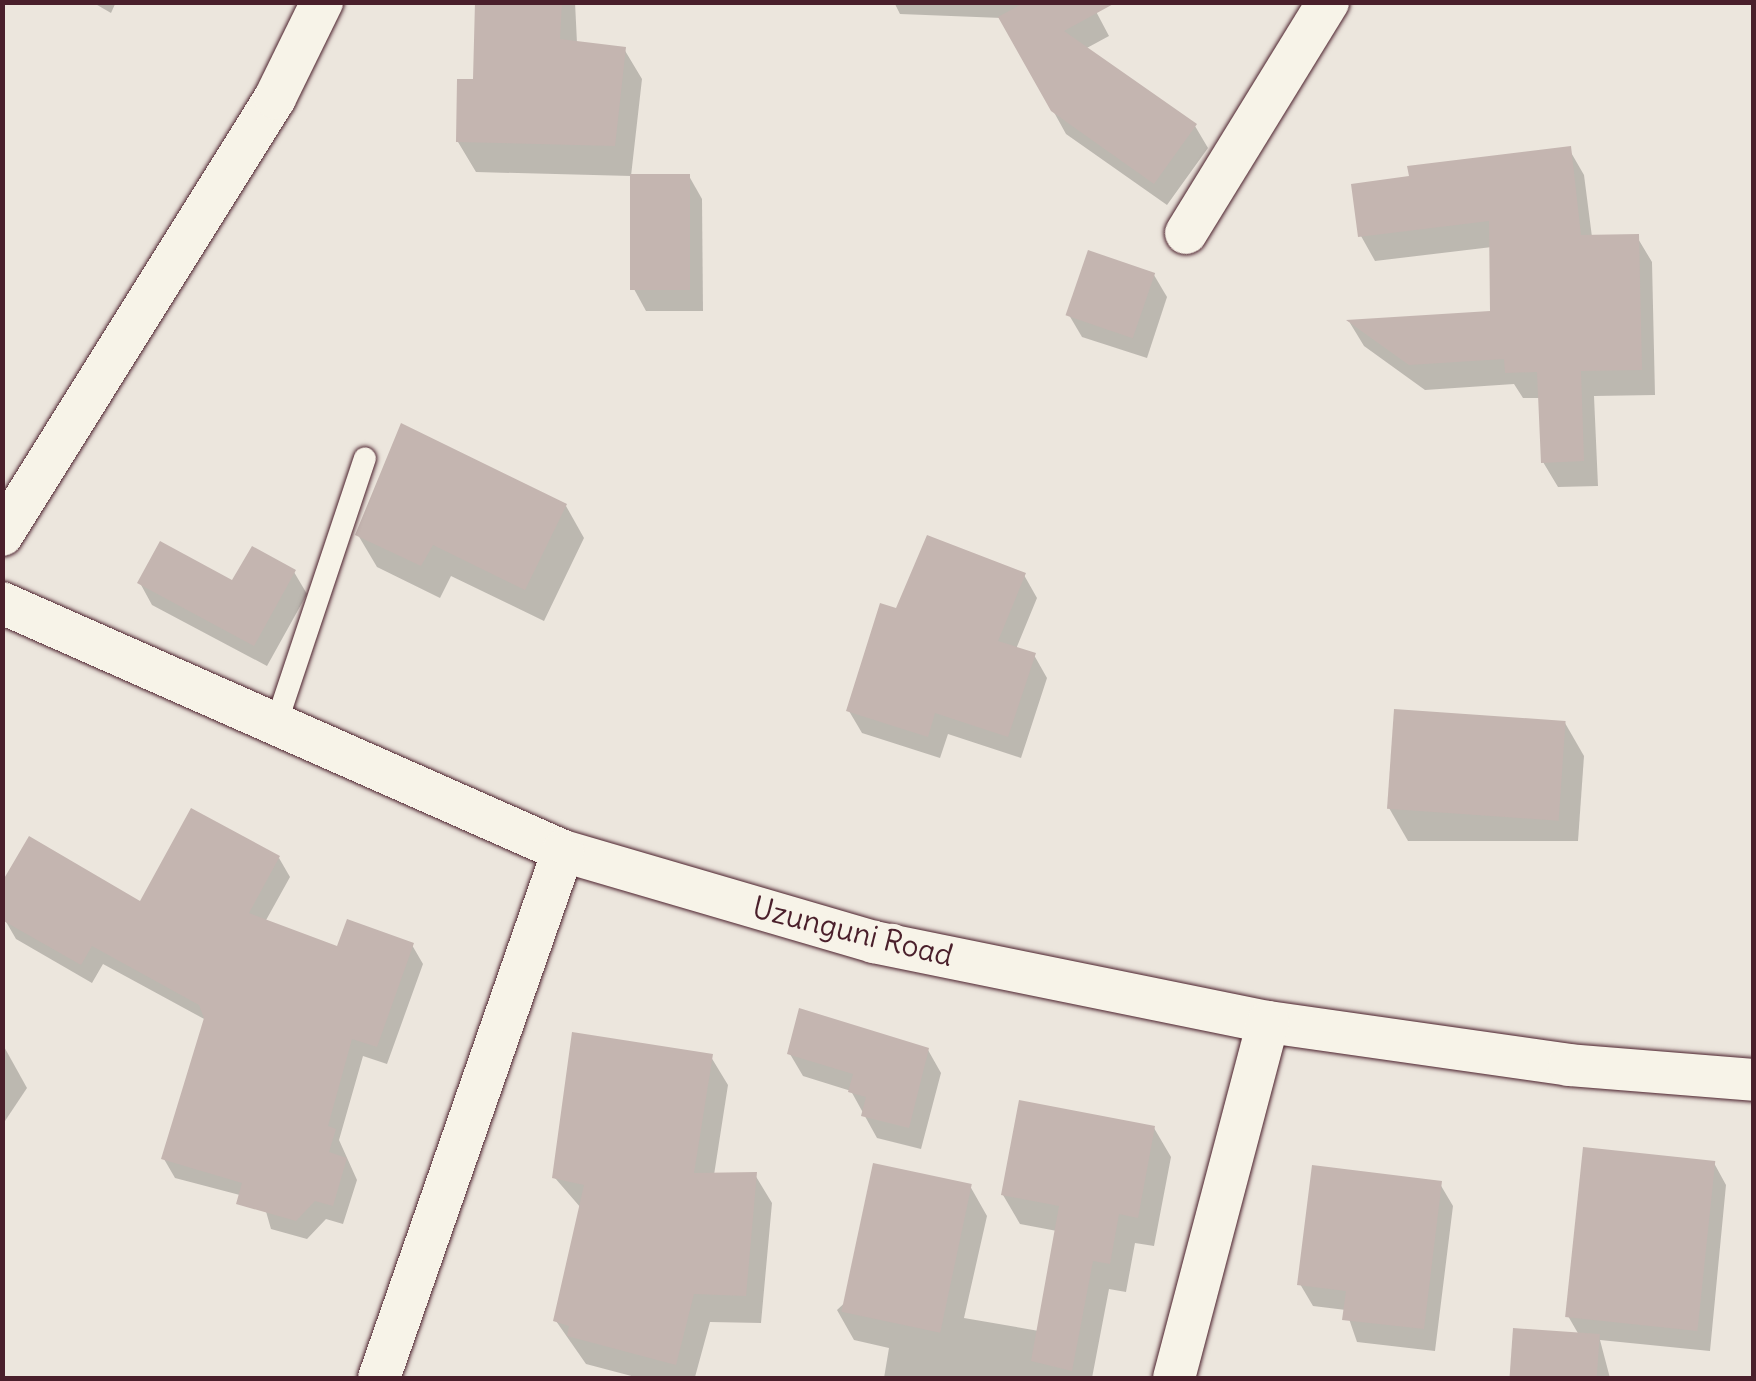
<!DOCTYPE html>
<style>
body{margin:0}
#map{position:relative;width:1756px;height:1381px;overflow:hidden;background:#ece6dd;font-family:Delius,sans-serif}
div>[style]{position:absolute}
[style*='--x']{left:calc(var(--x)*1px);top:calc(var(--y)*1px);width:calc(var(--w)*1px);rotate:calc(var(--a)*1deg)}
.shadow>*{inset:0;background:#0003}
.building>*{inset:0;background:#c4b5b0;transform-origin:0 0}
.roads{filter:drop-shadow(0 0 2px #4a1f2b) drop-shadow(0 0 2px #4a1f2b)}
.lane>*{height:22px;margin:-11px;padding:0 11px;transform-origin:11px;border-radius:11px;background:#f7f3e8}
.street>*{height:42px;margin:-21px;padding:0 21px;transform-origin:21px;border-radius:21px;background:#f7f3e8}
span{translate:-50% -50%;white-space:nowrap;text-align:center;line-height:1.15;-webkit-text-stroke:10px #f7f3e8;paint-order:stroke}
.street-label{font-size:30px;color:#4a1f2b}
.frame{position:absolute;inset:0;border:5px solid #4a1f2b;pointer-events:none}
</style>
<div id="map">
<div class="shadow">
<div style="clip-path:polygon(92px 2px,116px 2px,111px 13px)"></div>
<div style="clip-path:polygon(478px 2px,575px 2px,577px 43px,624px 49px,642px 79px,631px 176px,476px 172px,458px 142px,475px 82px)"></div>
<div style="clip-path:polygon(894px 2px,1091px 2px,1109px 36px,1085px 49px,1195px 126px,1208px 148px,1167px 205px,1066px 134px,1002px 18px,900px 14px)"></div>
<div style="clip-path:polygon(1569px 149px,1584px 175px,1592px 237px,1637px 237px,1652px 262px,1655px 395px,1594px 396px,1598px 486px,1558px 487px,1543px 462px,1541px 398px,1523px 398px,1514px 384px,1425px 390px,1364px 346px,1350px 323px,1493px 314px,1492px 247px,1375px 261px,1361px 236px)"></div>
<div style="clip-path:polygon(689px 176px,702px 199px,703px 311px,646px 311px,634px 289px)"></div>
<div style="clip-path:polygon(1154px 275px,1167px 297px,1147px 358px,1082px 337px,1069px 315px)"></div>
<div style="clip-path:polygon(566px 506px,584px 538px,544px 621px,451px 576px,440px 598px,377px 567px,358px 535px)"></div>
<div style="clip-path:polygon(294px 572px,307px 594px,267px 666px,152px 605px,140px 583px,233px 584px)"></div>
<div style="clip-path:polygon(1024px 575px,1037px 598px,1016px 649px,1034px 655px,1047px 678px,1021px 758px,948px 734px,940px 758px,862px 733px,849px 711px,898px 612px)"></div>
<div style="clip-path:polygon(1565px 723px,1584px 756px,1578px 841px,1408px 841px,1389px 808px)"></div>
<div style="clip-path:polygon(279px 858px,290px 877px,265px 922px,338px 950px,412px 945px,423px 964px,387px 1064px,363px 1056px,339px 1140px,357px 1180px,343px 1224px,326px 1219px,307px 1239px,271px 1229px,263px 1201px,175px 1178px,164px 1159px,206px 1020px,103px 964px,92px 983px,16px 939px,5px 920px,141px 904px)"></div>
<div style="clip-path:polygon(2px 1043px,27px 1088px,3px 1124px,2px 1123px)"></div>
<div style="clip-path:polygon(928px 1050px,941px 1073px,921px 1149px,877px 1138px,851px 1091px,803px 1076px,790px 1054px)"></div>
<div style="clip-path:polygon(711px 1057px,728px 1085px,714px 1175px,755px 1175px,772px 1203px,761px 1323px,710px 1322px,695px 1377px,712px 1378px,639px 1378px,586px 1364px,556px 1321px,581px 1208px,555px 1178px)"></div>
<div style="clip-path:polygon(1154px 1128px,1171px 1157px,1154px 1246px,1135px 1243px,1126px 1292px,1109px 1289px,1092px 1378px,884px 1378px,889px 1348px,854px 1340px,837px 1310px,970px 1186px,987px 1216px,964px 1318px,1039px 1331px,1057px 1231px,1020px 1224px,1003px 1195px)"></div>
<div style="clip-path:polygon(1714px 1163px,1726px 1185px,1710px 1351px,1600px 1340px,1610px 1378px,1513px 1378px,1579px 1335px,1568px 1316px)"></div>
<div style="clip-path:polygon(1440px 1184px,1453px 1206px,1435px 1351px,1357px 1342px,1346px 1310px,1313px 1306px,1300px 1284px)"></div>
</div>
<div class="building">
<div style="clip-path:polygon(475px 2px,562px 2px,560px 39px,626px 47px,615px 146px,456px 142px,457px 79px,473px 79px)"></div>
<div style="clip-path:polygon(1025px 2px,1117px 2px,1064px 31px,1197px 124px,1154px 184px,1051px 111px,998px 17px)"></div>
<div style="clip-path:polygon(1571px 146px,1581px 235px,1639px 234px,1642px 370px,1581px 371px,1584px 461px,1541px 463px,1537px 372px,1505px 373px,1504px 359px,1409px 365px,1346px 320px,1490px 311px,1489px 221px,1358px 237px,1351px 184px,1409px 176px,1407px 166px)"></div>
<div style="left:630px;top:174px;width:60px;height:116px"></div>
<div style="left:1088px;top:250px;width:71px;height:69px;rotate:19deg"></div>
<div style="clip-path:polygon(401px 423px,567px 504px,525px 590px,433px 545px,421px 566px,355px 535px)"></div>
<div style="clip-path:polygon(927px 535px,1026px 573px,998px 641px,1036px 653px,1008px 737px,935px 713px,928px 737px,846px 711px,880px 603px,896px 608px)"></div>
<div style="clip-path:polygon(160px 541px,232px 580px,252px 546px,296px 570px,254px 646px,137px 583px)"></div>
<div style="left:1394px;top:709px;width:172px;height:100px;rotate:4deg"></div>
<div style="clip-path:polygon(191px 808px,280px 856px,249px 913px,337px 946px,347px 919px,414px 943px,377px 1047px,352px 1039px,328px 1126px,336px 1129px,329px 1152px,347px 1158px,333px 1206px,315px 1201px,296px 1221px,236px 1204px,242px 1183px,161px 1159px,204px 1018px,199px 1005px,92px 946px,81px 965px,2px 920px,2px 882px,29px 836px,140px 901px)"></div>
<div style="clip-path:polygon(799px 1008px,929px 1048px,909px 1128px,861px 1116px,866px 1097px,848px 1092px,853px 1074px,787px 1054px)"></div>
<div style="clip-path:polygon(572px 1032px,713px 1054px,694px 1173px,757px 1172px,746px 1296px,694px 1294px,676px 1365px,567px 1336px,569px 1326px,553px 1321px,584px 1185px,552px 1178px)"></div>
<div style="clip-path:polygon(1019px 1100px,1155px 1126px,1138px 1218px,1119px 1214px,1110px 1264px,1093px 1261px,1072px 1371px,1031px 1361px,1059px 1206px,1001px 1195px)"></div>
<div style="left:1583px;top:1147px;width:133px;height:171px;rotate:6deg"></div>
<div style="left:873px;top:1163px;width:101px;height:152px;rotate:12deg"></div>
<div style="clip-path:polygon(1312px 1165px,1442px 1181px,1424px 1329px,1342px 1320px,1346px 1291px,1297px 1285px)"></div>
<div style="left:1513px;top:1328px;width:87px;height:50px;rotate:4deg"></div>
</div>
<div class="roads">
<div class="lane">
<div style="--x:276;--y:724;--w:280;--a:-71.5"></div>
</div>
<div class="street">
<div style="--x:1186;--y:233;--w:271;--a:-58.4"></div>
<div style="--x:2;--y:535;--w:515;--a:-58.01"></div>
<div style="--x:275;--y:98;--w:107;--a:-63.9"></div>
<div style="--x:2;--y:603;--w:613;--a:23.85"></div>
<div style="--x:563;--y:851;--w:324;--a:16.3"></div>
<div style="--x:874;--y:942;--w:402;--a:11.5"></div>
<div style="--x:1268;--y:1022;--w:304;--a:8.1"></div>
<div style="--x:1569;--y:1065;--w:186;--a:4.6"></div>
<div style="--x:379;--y:1378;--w:558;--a:-70.75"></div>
<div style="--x:1174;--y:1378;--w:368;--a:-75.2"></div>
</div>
</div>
<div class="street-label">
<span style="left:853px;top:931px;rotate:14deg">Uzunguni Road</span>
</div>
<div class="frame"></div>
</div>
